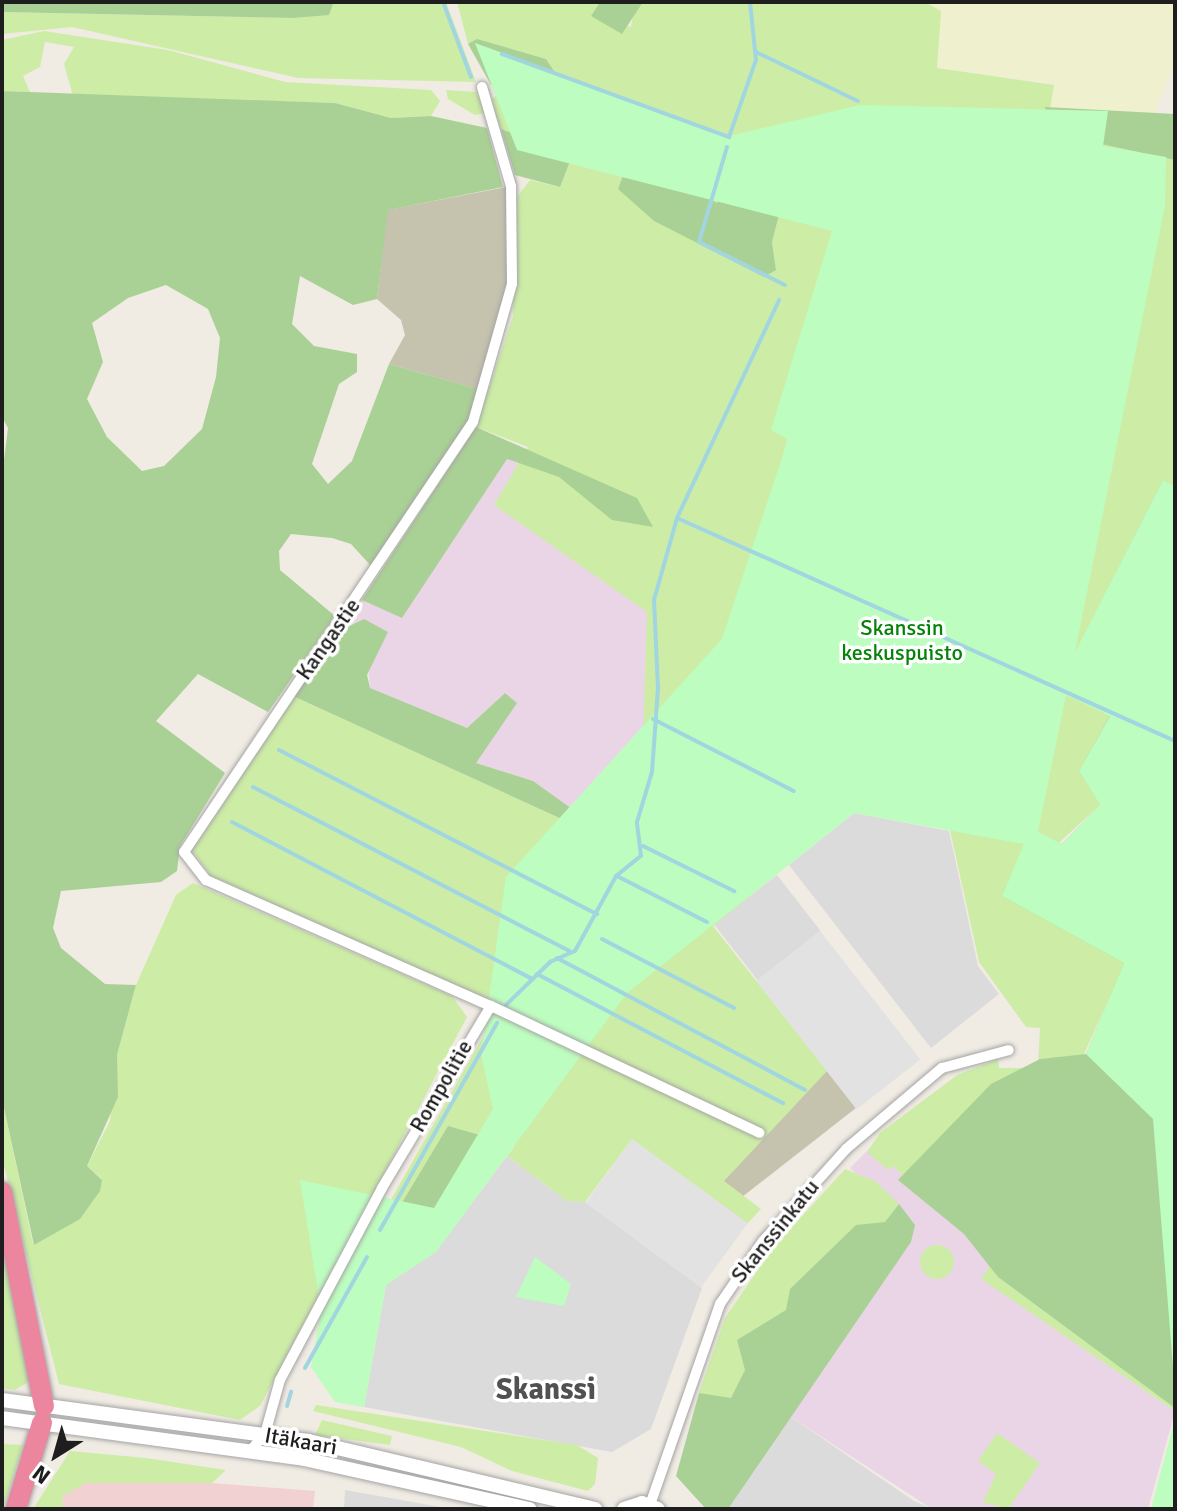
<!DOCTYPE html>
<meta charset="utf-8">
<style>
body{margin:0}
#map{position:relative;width:1177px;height:1511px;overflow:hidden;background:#f0ebe3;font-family:Signika,sans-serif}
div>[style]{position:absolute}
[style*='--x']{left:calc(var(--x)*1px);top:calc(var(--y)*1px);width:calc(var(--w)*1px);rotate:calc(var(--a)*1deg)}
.residential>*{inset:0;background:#dcdbdb;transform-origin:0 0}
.commercial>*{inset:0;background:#f2d1d2}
.industrial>*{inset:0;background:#e9d5e6}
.construction>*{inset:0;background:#c5c3ae;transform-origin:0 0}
.farmland>*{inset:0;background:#eff0cd}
.grass>*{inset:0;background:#cdeda6}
.round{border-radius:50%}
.forest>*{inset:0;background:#aad195}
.park>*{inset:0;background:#bdfdbf}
.parking>*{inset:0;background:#e2e2e2;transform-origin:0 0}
.stream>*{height:4px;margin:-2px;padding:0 2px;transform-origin:2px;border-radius:2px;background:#a1d5e0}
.roads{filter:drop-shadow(0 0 2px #a5a5a5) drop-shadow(0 0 2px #a5a5a5)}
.minor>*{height:10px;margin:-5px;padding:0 5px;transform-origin:5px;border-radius:5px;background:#fff}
.tertiary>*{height:14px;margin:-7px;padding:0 7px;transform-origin:7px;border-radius:7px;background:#fff}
.motorway>*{height:20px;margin:-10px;padding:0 10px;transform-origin:10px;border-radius:10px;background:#ec869e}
span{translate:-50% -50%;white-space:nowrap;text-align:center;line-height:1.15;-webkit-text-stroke:7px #fff;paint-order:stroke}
.park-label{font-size:22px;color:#058308}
.street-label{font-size:22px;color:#1e1e1e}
.district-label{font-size:30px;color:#515151;font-weight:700}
.frame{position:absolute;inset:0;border:4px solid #1e1e1e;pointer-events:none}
.north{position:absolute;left:16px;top:1415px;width:80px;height:80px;-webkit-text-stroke:6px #fff;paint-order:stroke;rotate:217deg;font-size:22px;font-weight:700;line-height:32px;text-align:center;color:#1e1e1e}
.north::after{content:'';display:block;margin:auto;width:28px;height:36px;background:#1e1e1e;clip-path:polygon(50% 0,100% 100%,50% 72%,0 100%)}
</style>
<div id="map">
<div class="residential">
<div style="clip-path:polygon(854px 813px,949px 831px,978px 966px,999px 994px,931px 1048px,789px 865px)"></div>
<div style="left:777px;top:875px;width:71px;height:80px;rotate:52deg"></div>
<div style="clip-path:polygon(507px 1156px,567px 1201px,585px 1202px,702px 1288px,651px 1429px,612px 1452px,364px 1407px,386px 1285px,436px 1251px)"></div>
<div style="clip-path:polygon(785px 1413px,914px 1501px,932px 1509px,720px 1509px)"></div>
<div style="clip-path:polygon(345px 1490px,452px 1509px,344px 1509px)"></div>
</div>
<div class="commercial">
<div style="clip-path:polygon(86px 1483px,212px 1483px,315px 1491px,313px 1509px,63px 1509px,62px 1496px)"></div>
</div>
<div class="industrial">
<div style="clip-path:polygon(507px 458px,653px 527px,642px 772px,590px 832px,533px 781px,476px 763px,505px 693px,467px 728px,389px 701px,370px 688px,364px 619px,347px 627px,362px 600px,402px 617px)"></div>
<div style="clip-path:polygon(872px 1146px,993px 1261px,982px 1279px,1175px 1411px,1148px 1509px,932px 1509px,785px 1413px,912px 1226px,850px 1168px)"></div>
</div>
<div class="construction">
<div style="clip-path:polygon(511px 186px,512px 284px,484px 391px,389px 364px,405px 335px,401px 320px,377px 299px,387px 210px)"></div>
<div style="left:827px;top:1071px;width:47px;height:151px;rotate:52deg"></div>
</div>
<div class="farmland">
<div style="clip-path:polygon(924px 2px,1175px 2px,1175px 62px,1155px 113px,1045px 107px,1053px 84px,937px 68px,941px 12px)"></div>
</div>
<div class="grass">
<div style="clip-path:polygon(330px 2px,446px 2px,476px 82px,298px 78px,72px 27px,2px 34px,2px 12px,292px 18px)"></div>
<div style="clip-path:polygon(457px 2px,600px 2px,591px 16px,631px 27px,634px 7px,643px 2px,925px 2px,941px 11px,937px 68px,1054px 85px,1048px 120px,736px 139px,546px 79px,554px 71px,546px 59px,468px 44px)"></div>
<div style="clip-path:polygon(44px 31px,168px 50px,285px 82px,431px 90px,440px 101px,431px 116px,391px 118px,335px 103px,73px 96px,64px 64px,74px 47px,45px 42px,40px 67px,23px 76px,30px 92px,2px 91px,2px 40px)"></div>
<div style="clip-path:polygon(446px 90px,476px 92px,486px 113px,475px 115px,448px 99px)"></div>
<div style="clip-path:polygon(evenodd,500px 92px,700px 142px,1051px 133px,1175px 160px,1175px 486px,1163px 480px,1057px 691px,1110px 715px,1079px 771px,1100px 805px,1002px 895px,1125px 963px,1084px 1054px,1175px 1411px,981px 1279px,993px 1261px,893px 1166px,888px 1170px,867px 1152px,880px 1133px,957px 1075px,998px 1059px,999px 1068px,1038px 1068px,1040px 1028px,1026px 1027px,979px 962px,950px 830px,853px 812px,713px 926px,827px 1071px,724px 1181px,761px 1209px,747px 1224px,632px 1139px,585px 1202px,567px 1201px,507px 1156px,514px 1147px,371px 1235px,492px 1021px,493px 1003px,211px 876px,192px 850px,293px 696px,590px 832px,642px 772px,647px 612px,494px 505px,528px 447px,476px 427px,513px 316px,514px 201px,530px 180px,560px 187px,573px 154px,501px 129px,490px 101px,500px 92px,684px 184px,717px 204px,779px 215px,772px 242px,776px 270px,618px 189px,684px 184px)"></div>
<div style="clip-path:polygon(193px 883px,452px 996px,467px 1017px,260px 1406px,240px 1420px,59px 1384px,2px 1158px,2px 1099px,33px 1244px,80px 1218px,102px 1179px,87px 1166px,110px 1121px,117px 1055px,136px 985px,176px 895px)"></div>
<div style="clip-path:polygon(845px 1169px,875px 1181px,899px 1204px,720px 1509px,699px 1393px,725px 1318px,772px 1249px)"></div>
<div style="clip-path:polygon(2px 1236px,30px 1381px,15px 1390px,2px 1388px)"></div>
<div class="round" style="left:920px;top:1245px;width:34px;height:34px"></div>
<div style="clip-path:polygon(316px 1405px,577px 1445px,598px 1458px,595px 1484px,588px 1491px,512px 1471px,461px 1447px,313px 1411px)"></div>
<div style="clip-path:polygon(322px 1420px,392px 1436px,390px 1445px,315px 1435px)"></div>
<div style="clip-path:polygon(997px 1433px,1040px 1463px,1008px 1509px,983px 1502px,996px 1474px,978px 1461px)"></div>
<div style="clip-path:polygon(2px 1444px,23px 1445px,3px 1509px,2px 1509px)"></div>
<div style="clip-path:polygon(70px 1451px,146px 1458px,226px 1470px,212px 1483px,86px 1483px,62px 1496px,63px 1509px,33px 1509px)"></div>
</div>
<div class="forest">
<div style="clip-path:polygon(2px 2px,330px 2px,333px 4px,329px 15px,292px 18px,2px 12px)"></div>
<div style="clip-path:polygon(600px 2px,643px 2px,622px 34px,591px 16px)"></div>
<div style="clip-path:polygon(477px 39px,546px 59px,554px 71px,529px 91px,491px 85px,468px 44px)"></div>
<div style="clip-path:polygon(evenodd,2px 91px,335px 103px,391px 118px,431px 116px,487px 128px,503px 187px,388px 210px,377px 299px,353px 305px,300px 276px,292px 324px,314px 346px,357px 354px,357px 372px,339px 384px,312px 464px,328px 484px,352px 461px,389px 364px,481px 390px,467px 425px,372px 567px,351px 544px,332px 538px,291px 534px,279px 551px,280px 570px,335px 616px,268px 712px,198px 674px,156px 721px,225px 773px,180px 846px,177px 871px,161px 882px,61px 891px,53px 928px,61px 948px,105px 984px,136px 985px,117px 1055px,118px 1097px,87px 1166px,102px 1180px,100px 1191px,80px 1219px,34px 1245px,2px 1099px,2px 476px,8px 428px,2px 417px,2px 91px,166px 285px,208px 309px,220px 338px,216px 377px,202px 429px,164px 466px,142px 471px,107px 437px,87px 399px,103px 362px,92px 323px,128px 298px,166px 285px)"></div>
<div style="clip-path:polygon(1045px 107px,1175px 114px,1175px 160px,1050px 133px)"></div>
<div style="clip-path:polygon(501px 129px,573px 154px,560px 187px,515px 175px)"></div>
<div style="clip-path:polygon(624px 173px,684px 184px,717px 203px,731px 178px,779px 215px,772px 242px,776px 270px,764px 277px,654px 221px,618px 189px)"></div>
<div style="clip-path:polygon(476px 427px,637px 498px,653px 527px,612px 520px,559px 477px,507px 459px,402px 618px,362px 600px)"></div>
<div style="clip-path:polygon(1163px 480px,1175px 486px,1175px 1408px,998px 1277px,964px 1234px,898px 1180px,991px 1084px,1040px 1059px,1086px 1054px,1124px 963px,1002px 896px,1031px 830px,1062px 844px,1100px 805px,1079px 771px,1110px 715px,1056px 690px)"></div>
<div style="clip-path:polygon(364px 619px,388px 632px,367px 675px,370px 688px,467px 728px,505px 693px,517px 703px,476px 763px,533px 781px,579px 814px,590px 832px,293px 696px,347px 627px)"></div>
<div style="clip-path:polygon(448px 1126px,508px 1143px,437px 1238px,391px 1221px)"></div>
<div style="clip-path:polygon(899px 1204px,915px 1225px,911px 1242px,728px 1509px,706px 1509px,676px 1476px,699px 1393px,731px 1398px,745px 1370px,737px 1340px,786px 1310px,790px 1289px,856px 1225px,885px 1222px)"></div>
</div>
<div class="park">
<div style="clip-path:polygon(evenodd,475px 43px,729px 136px,860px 105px,1108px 111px,1103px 146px,1166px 157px,1165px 206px,1075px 652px,1163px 480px,1175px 486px,1175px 1392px,1153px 1119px,1086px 1054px,1124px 963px,1002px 896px,1024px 844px,854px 813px,627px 993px,436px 1252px,386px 1285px,364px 1407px,335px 1402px,311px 1367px,321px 1310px,300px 1180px,434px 1208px,493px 1109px,481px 1054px,506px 877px,722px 639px,783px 455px,787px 439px,771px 430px,832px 231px,517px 150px,475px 43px,1066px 695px,1110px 716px,1079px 771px,1100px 805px,1062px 844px,1038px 832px,1066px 695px)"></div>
<div style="clip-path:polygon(535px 1257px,571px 1284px,564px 1306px,516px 1297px)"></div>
<div style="clip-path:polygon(1175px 1419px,1175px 1509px,1151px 1509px)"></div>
</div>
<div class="parking">
<div style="left:820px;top:931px;width:163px;height:81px;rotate:52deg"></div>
<div style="left:632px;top:1139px;width:143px;height:79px;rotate:36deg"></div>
</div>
<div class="stream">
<div style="--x:443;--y:2;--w:80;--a:69.5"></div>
<div style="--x:756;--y:52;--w:113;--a:25.7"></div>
<div style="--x:502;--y:54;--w:242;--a:20.1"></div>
<div style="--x:729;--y:137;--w:82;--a:-70.7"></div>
<div style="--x:756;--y:60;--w:58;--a:-95.9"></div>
<div style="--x:727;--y:147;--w:99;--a:106.4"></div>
<div style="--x:699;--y:242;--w:96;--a:26.6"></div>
<div style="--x:677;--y:518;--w:546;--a:24.12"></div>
<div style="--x:653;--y:719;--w:158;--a:27.1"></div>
<div style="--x:279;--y:750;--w:358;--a:27.3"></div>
<div style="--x:253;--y:787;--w:357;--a:27.4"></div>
<div style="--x:232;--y:822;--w:337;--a:27.6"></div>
<div style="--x:643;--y:846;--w:102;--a:26.3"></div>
<div style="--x:617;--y:876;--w:101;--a:27.1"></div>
<div style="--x:602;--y:939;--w:149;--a:27.6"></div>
<div style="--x:557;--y:958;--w:281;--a:28"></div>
<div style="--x:537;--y:974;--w:278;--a:27.7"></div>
<div style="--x:506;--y:1005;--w:62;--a:-44.3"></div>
<div style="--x:550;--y:962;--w:27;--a:-24"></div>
<div style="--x:575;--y:951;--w:85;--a:-61.3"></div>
<div style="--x:616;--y:876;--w:32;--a:-39"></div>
<div style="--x:641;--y:856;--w:34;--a:-97"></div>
<div style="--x:637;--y:822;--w:52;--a:-73.3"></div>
<div style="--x:652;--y:772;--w:84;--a:-85.9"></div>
<div style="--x:658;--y:688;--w:88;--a:-92.6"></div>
<div style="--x:654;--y:600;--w:85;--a:-74.3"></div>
<div style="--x:677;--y:518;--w:241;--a:-64.9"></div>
<div style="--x:380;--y:1230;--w:238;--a:-60.5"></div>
<div style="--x:305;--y:1368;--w:127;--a:-60.8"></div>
<div style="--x:287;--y:1406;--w:15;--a:-74"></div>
</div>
<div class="roads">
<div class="minor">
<div style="--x:482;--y:87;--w:103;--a:73.7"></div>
<div style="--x:511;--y:186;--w:98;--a:89.4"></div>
<div style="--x:512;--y:284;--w:143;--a:105.8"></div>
<div style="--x:473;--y:422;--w:518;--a:123.9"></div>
<div style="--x:184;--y:852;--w:36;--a:52"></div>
<div style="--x:206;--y:880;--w:312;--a:23.9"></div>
<div style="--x:251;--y:1450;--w:21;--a:-49"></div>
<div style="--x:265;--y:1434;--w:56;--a:-74.5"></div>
<div style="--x:280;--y:1380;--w:217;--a:-62"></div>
<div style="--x:382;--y:1188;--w:212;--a:-59.1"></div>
<div style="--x:491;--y:1006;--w:297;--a:25.3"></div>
<div style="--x:650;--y:1505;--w:213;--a:-70.8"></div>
<div style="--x:720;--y:1304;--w:76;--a:-55.7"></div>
<div style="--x:763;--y:1241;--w:124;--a:-47.9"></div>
<div style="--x:846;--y:1149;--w:126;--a:-40.2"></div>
<div style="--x:942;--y:1068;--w:69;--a:-15"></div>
</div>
<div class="tertiary">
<div style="--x:2;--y:1400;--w:309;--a:7.6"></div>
<div style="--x:308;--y:1441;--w:295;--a:13.3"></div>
<div style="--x:2;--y:1418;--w:305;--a:7.7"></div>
<div style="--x:304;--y:1459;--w:231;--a:12.5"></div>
<div style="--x:624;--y:1509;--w:19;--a:-18"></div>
<div style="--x:642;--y:1503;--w:17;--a:21"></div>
</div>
<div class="motorway">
<div style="--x:2;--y:1192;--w:218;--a:78.9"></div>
<div style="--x:16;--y:1509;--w:90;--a:-73.2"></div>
</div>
</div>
<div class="park-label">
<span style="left:902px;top:640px">Skanssin<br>keskuspuisto</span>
</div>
<div class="street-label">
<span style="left:328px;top:639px;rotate:-55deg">Kangastie</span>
<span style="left:441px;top:1086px;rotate:-60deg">Rompolitie</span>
<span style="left:775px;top:1231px;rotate:-51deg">Skanssinkatu</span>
<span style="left:301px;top:1441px;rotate:10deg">Itäkaari</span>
</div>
<div class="district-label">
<span style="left:546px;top:1390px">Skanssi</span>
</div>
<div class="frame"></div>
<div class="north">N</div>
</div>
